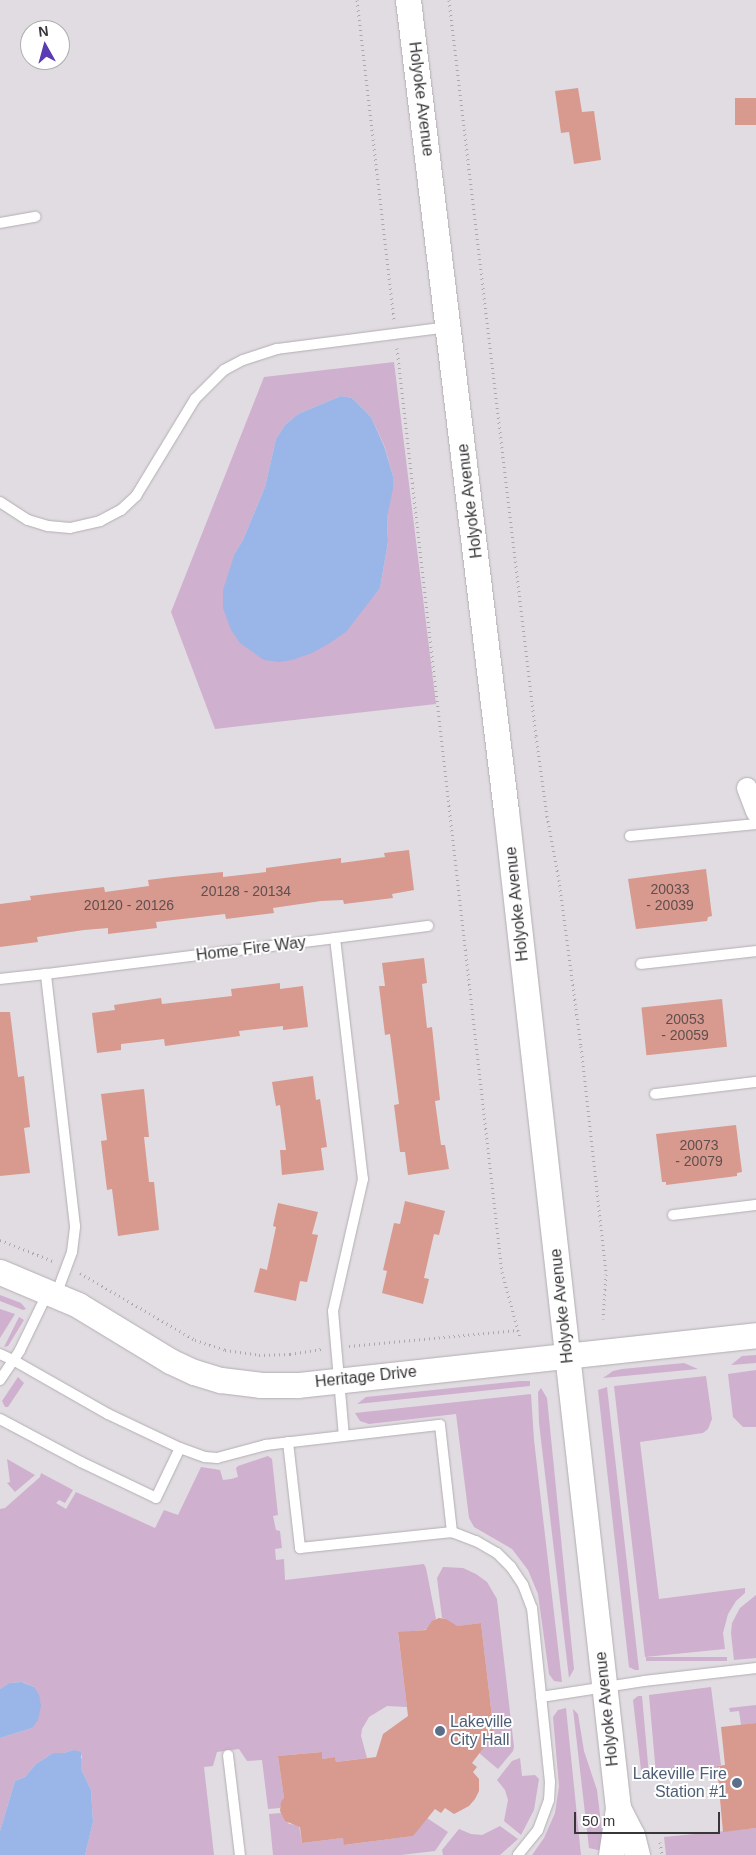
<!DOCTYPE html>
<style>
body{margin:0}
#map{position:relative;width:756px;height:1855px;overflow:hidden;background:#e1dce1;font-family:Helvetica,sans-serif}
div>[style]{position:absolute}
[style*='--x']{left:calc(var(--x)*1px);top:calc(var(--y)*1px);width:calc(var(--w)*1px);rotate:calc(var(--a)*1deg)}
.green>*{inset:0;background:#cfb0ce;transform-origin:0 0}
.water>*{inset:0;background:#9ab5e8}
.building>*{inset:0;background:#d8998f;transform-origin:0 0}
.path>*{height:3px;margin-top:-1.5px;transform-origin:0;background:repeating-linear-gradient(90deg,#aba7ab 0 1px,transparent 0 5px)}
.roads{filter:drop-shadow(0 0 1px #b2aeb2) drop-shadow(0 0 1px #b2aeb2)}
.service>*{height:10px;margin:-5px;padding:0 5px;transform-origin:5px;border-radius:5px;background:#fff}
.minor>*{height:20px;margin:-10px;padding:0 10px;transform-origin:10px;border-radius:10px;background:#fff}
.tertiary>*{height:25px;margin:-12.5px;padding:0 12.5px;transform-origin:12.5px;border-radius:12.5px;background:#fff}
.dots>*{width:14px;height:14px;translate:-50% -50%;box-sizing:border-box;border:2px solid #fff;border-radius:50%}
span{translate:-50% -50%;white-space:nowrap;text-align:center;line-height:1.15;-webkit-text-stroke:4px #fff;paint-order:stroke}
.number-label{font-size:14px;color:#604f4e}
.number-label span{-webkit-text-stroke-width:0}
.street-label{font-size:16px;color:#383638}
.service-label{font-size:16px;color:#4e5e75}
.left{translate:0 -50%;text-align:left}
.right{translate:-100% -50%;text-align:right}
.north{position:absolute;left:20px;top:20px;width:50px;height:50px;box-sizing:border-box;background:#fff;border:1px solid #afafaf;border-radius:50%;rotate:353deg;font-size:14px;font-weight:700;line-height:20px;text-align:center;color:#383638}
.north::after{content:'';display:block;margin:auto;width:18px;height:22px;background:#593cb4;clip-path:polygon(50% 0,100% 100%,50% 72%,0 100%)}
.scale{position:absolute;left:574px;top:1812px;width:146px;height:22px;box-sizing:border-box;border:2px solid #383638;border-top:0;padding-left:6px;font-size:15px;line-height:18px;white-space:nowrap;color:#383638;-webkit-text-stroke:4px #fff;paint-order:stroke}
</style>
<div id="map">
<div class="green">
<div style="clip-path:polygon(evenodd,394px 362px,436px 704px,215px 729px,171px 612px,264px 377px,394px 362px,341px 396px,352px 398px,371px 417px,384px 445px,393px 476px,387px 518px,388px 542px,380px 588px,371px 599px,235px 553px,243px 540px,265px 487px,276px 439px,285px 425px,298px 414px,341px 396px)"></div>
<div style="clip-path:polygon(0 1295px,21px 1303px,26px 1309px,23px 1310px,0 1301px)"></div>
<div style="clip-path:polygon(0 1309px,15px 1314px,0 1338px)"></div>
<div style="clip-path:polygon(19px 1317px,24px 1320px,8px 1346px,4px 1347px)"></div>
<div style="clip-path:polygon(756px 1355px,756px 1363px,731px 1365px,742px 1356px)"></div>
<div style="clip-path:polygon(684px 1363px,698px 1369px,603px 1378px,613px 1371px,622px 1369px)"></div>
<div style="clip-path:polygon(756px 1370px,756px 1427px,743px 1427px,733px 1417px,728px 1374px)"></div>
<div style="clip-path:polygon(706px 1376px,712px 1419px,708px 1429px,703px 1433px,640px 1442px,659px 1599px,745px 1588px,745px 1593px,736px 1601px,728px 1614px,723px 1633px,725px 1649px,645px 1657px,614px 1386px)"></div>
<div style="clip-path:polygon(18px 1377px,24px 1383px,8px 1407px,5px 1407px,2px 1401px)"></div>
<div style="clip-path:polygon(520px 1381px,530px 1381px,530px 1386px,357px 1404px,366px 1397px)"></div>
<div style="clip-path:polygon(607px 1387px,639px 1670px,635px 1670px,629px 1667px,598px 1390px)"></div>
<div style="clip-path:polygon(541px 1388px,547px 1398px,553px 1458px,574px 1669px,569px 1678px,539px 1423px,538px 1392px)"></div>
<div style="clip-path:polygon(531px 1394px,534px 1440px,562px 1682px,554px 1681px,549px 1674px,538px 1594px,528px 1570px,512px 1549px,474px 1527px,469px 1518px,456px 1414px,369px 1424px,360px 1421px,355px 1413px)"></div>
<div style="clip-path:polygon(268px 1456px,272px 1459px,278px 1515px,273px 1516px,276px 1530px,280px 1531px,282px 1548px,275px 1549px,276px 1560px,284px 1559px,285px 1580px,424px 1564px,426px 1568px,436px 1619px,430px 1624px,430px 1629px,398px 1633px,407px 1707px,387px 1706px,369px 1717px,362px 1729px,361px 1736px,367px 1758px,336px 1762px,335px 1757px,322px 1759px,321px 1752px,278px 1756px,284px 1798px,280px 1808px,268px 1809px,262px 1760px,247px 1761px,239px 1749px,217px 1752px,213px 1766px,204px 1767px,214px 1855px,85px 1855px,93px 1822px,91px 1790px,81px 1769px,80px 1763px,82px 1756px,73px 1750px,64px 1753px,53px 1753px,36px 1764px,25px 1777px,15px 1781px,0 1831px,0 1738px,32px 1728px,34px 1687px,23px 1682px,9px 1683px,0 1689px,0 1509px,5px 1508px,40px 1477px,41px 1473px,73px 1490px,65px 1503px,59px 1500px,56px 1503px,66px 1509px,76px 1492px,155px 1528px,164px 1510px,178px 1515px,201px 1467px,220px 1470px,223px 1480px,231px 1479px,238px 1477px,236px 1468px,238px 1466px)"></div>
<div style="clip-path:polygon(7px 1459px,35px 1475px,15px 1492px,7px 1483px,10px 1482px)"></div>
<div style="clip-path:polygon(443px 1567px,463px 1568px,476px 1574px,487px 1582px,497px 1599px,514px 1747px,513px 1751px,498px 1769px,479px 1753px,494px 1734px,481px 1623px,450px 1627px,446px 1619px,442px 1618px,437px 1578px)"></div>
<div style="clip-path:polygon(756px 1595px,756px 1658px,734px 1660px,731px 1633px,732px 1623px,740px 1608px)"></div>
<div style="left:727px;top:1657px;width:4px;height:81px;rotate:90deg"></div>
<div style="clip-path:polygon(711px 1687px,721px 1765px,717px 1766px,717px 1769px,656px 1774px,649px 1695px)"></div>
<div style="clip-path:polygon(638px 1696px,642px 1696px,649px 1775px,643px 1774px,641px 1770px,633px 1700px)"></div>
<div style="clip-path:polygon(756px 1705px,756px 1723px,741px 1725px,739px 1711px,730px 1712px,729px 1708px)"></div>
<div style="clip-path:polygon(566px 1708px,581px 1855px,532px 1855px,544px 1838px,555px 1813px,559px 1786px,553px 1717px,558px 1710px)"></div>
<div style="clip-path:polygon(573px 1709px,578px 1714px,584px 1751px,597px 1790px,603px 1840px,602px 1851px,589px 1848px)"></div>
<div style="clip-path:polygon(520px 1758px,522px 1776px,535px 1775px,539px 1779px,534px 1810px,521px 1835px,504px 1821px,508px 1800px,505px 1790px,497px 1780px,512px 1761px)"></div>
<div style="clip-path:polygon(281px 1813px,289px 1824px,299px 1825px,302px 1843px,343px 1838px,345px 1845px,412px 1836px,427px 1818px,448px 1832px,435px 1851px,401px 1855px,273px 1855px,269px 1814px)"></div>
<div style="clip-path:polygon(500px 1826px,518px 1839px,500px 1855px,443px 1855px,442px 1850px,459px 1829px,471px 1834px,482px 1835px)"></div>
<div style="clip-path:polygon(756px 1828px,756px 1855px,666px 1855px,664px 1837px)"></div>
</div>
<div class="water">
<div style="clip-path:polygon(341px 396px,352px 398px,371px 417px,384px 446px,393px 476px,393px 488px,387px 518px,388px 542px,380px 588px,346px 632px,330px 643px,312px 653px,292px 660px,279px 662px,264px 660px,240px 643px,231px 630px,223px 608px,223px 590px,235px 553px,243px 540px,265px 487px,276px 439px,285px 425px,298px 414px)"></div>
<div style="clip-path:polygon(22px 1682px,34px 1687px,39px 1695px,41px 1706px,38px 1720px,32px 1728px,0 1738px,0 1689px,9px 1683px)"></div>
<div style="clip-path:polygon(73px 1750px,81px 1752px,81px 1769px,91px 1790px,93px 1822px,85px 1855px,0 1855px,0 1831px,15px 1781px,25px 1777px,36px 1764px,53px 1753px,64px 1753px)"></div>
</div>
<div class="building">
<div style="clip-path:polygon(578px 88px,582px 112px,594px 111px,601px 160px,574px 164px,569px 132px,561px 133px,555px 91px)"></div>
<div style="left:756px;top:98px;width:27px;height:21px;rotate:90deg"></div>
<div style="clip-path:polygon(409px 850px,414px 890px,392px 894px,393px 898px,344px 904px,343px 900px,321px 901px,273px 908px,274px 913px,226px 919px,225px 914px,156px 922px,157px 928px,108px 934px,108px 928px,84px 930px,37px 937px,38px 942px,0 947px,0 904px,31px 900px,30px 896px,104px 887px,105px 892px,149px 886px,148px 880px,173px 877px,223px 872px,223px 877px,266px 872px,266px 868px,341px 858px,341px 863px,385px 857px,384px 853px)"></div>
<div style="clip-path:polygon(706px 869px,712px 916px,708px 917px,707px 921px,636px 929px,628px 879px)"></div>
<div style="clip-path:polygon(424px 958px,427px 983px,422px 984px,427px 1028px,432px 1027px,440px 1100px,435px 1101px,441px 1145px,445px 1145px,449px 1169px,408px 1175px,405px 1152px,400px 1152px,394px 1105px,399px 1104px,390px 1034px,385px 1035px,379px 986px,385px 986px,382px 963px)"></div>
<div style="clip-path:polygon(280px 983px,280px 989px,303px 986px,308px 1027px,283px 1030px,283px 1026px,239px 1031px,240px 1036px,165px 1046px,164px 1039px,121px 1044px,121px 1050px,97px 1053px,92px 1013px,115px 1010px,114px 1005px,161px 998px,162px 1004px,232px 996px,231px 989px)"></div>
<div style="left:722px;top:999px;width:48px;height:81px;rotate:84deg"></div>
<div style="clip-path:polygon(0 1012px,10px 1012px,18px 1077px,24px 1076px,30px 1127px,24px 1128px,30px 1173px,0 1176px)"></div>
<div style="clip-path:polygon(313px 1076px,316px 1100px,320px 1099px,327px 1147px,321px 1148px,324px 1170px,282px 1175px,280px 1150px,286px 1150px,280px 1105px,276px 1106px,272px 1082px)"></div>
<div style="clip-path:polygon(144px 1089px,149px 1137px,144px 1137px,149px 1182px,154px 1182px,159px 1230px,118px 1236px,112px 1189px,107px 1190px,101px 1141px,107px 1140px,101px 1094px)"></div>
<div style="clip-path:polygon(736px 1125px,742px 1172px,737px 1173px,737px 1176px,666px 1185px,666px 1182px,662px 1182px,656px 1134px)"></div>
<div style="clip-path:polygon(405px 1201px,445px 1211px,439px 1235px,434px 1234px,424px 1278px,429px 1279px,423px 1304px,382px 1293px,387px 1271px,383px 1270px,394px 1223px,400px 1224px)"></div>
<div style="clip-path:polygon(278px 1203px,318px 1212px,312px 1234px,318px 1235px,307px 1282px,300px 1281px,296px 1301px,254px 1292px,260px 1268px,267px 1270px,276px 1227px,273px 1226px)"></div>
<div style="clip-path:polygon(439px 1618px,446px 1619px,457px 1626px,481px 1623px,494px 1734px,472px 1763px,477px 1767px,473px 1772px,479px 1779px,479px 1791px,475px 1799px,469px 1806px,454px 1814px,445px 1808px,441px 1813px,435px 1809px,413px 1836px,344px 1845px,343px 1838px,302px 1843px,300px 1827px,285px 1821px,280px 1811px,281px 1802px,284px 1798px,278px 1756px,322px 1752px,322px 1759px,335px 1757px,336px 1762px,376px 1757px,383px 1734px,408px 1716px,398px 1632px,426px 1630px,432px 1621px)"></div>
<div style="clip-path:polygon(756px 1723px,756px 1828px,723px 1832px,717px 1766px,725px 1765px,721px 1727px)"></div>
</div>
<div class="path">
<div style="--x:357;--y:0;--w:322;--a:83.4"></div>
<div style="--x:449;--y:0;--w:741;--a:83.26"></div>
<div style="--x:536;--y:736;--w:81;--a:82.2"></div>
<div style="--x:547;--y:816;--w:65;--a:79.4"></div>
<div style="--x:559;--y:880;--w:167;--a:82.5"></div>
<div style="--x:581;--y:1046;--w:229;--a:83.7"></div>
<div style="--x:606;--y:1274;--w:45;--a:93.8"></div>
<div style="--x:397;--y:348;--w:930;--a:83.52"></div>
<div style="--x:502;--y:1272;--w:68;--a:74.7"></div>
<div style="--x:0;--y:1240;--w:57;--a:21.6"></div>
<div style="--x:80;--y:1273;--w:133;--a:30.2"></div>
<div style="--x:195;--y:1340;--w:32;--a:18"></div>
<div style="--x:225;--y:1350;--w:34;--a:8"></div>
<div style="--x:259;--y:1355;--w:31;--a:-2"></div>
<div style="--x:290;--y:1354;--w:33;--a:-9"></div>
<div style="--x:349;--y:1346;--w:169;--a:-5.4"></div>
<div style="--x:660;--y:1842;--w:13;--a:81"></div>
</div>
<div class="roads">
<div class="service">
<div style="--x:0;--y:223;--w:36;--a:-10"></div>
<div style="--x:0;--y:502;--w:33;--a:33"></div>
<div style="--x:28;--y:520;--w:21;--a:17"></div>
<div style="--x:48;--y:526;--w:22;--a:5"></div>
<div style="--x:70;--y:528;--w:31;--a:-13"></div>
<div style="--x:100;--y:521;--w:24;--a:-28"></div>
<div style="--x:121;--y:510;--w:21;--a:-43"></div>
<div style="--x:136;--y:496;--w:114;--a:-58.7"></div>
<div style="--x:195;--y:399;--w:41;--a:-45"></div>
<div style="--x:224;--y:370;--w:21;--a:-28"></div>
<div style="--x:243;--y:360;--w:36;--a:-18"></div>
<div style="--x:277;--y:349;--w:172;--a:-7.3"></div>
<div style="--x:630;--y:836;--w:127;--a:-5.4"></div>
<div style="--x:335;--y:938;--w:94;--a:-7.4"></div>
<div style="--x:641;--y:964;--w:116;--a:-6.4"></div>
<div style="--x:0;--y:979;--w:46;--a:-6.2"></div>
<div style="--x:655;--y:1094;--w:102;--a:-6.8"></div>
<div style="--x:673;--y:1215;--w:84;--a:-6.9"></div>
<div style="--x:56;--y:1295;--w:46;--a:-69.6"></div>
<div style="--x:72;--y:1252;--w:26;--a:-83"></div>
<div style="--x:75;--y:1226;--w:254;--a:-96.6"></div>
<div style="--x:46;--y:974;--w:291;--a:-7.1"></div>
<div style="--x:335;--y:938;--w:243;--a:83.4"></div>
<div style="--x:363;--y:1179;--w:135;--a:102.8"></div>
<div style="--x:333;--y:1311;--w:125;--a:85"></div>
<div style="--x:0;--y:1354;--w:14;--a:25"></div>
<div style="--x:13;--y:1360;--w:109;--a:29.6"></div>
<div style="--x:108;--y:1414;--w:80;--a:25.3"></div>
<div style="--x:0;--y:1380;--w:36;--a:-56"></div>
<div style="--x:20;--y:1350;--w:64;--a:-64.2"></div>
<div style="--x:0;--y:1419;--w:92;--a:28"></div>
<div style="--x:81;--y:1462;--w:83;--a:25.6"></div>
<div style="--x:156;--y:1498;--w:55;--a:-64.4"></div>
<div style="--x:180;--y:1448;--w:27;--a:20"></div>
<div style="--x:205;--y:1457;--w:12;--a:5"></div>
<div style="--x:217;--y:1458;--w:51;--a:-14.9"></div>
<div style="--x:266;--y:1445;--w:175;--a:-6.6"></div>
<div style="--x:440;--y:1425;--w:108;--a:83.6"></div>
<div style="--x:288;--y:1442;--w:107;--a:83.5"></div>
<div style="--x:300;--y:1548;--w:153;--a:-6"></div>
<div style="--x:452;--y:1532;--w:26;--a:21"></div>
<div style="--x:476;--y:1541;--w:24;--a:30"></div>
<div style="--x:497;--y:1553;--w:20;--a:45"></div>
<div style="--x:511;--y:1567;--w:22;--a:56"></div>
<div style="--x:523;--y:1585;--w:25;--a:69"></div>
<div style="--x:532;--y:1608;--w:175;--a:84.1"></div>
<div style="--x:550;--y:1782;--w:18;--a:93"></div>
<div style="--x:549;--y:1800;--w:32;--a:110"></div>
<div style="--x:538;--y:1830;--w:32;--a:129"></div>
<div style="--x:541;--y:1697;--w:104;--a:-8.8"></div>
<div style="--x:644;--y:1681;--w:113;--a:-6.6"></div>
<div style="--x:228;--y:1755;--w:101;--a:83.2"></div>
</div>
<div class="minor">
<div style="--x:747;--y:788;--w:26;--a:69"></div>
</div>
<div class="tertiary">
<div style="--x:408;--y:0;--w:817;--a:83.11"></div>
<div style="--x:506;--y:811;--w:1003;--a:83.59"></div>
<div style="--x:618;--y:1808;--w:48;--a:98.5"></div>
<div style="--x:0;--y:1272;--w:85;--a:22.9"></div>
<div style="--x:78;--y:1305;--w:108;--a:31.3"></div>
<div style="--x:170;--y:1361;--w:26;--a:25"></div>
<div style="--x:194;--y:1372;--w:28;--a:17"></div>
<div style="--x:221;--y:1380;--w:39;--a:7"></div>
<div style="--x:260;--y:1385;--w:38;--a:0"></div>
<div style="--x:298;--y:1385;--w:461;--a:-6.2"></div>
<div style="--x:618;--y:1808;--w:30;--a:63"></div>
<div style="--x:632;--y:1835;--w:21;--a:76"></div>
</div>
</div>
<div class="dots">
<div style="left:440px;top:1731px;background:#5c6f8a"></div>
<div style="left:737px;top:1783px;background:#5c6f8a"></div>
</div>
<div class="number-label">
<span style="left:670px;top:897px">20033<br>- 20039</span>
<span style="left:246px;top:891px">20128 - 20134</span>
<span style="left:129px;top:905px">20120 - 20126</span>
<span style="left:685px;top:1027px">20053<br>- 20059</span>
<span style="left:699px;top:1153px">20073<br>- 20079</span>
</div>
<div class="street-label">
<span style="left:421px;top:99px;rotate:83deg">Holyoke Avenue</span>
<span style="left:470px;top:501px;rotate:-97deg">Holyoke Avenue</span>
<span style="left:517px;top:904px;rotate:-96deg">Holyoke Avenue</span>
<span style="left:251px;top:949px;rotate:-7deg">Home Fire Way</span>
<span style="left:562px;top:1306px;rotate:-96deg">Holyoke Avenue</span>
<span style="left:366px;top:1377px;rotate:-6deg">Heritage Drive</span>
<span style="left:607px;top:1709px;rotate:-96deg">Holyoke Avenue</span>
</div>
<div class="service-label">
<span class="left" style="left:450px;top:1731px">Lakeville<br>City Hall</span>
<span class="right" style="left:727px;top:1783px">Lakeville Fire<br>Station #1</span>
</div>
<div class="north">N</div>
<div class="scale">50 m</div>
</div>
